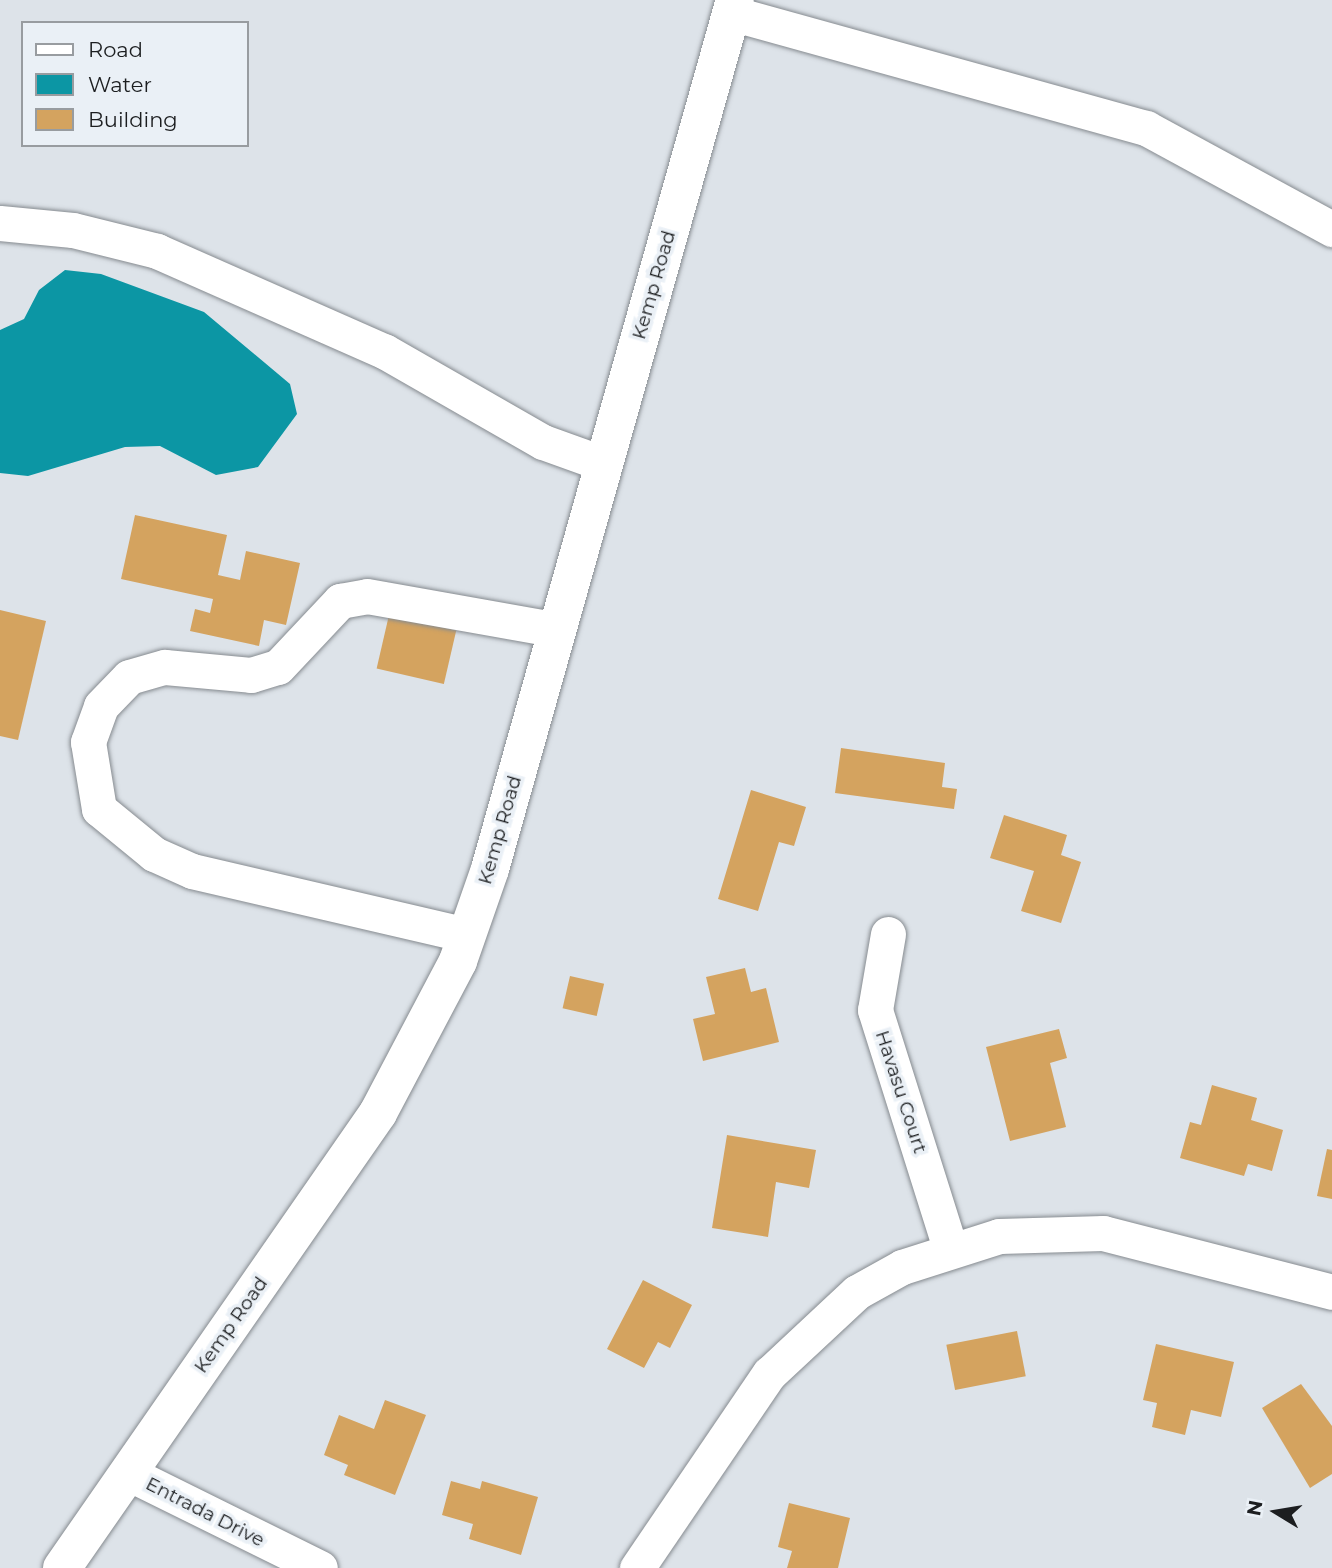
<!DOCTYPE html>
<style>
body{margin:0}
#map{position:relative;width:1332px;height:1568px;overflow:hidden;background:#dde3e9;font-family:Montserrat,sans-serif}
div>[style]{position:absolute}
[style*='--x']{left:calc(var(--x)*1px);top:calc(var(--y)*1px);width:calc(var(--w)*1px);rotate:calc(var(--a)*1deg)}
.water>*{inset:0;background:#0c96a4}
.building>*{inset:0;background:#d4a35f;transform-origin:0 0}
.roads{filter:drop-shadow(0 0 2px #868b90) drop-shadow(0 0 2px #868b90)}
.minor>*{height:35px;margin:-17.5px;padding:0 17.5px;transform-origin:17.5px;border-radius:17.5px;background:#fff}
.major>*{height:38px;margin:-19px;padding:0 19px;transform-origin:19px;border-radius:19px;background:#fff}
span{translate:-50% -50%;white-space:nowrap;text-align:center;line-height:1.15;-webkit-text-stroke:7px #eaf0f6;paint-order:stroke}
.street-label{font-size:19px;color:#1c1e20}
.legend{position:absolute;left:21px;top:21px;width:228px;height:126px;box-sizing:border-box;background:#eaf0f6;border:2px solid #989ca0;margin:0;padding:9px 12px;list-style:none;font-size:21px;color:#1c1e20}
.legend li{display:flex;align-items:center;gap:14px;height:35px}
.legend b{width:35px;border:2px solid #989ca0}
.north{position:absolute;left:1241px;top:1477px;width:70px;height:70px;-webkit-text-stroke:5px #eaf0f6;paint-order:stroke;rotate:281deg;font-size:19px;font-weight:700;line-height:28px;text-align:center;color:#1c1e20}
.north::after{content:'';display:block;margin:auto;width:24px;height:32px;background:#1c1e20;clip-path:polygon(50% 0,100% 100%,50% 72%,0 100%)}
</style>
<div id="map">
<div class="water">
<div style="clip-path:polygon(65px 270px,101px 274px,204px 312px,290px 384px,297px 414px,258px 467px,216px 475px,160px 446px,125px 447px,28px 476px,0 473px,0 330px,24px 319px,39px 290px)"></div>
</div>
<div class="building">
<div style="clip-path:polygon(135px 515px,227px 535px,218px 575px,240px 580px,246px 551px,300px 563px,286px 625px,264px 620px,259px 646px,190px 631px,195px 609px,210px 613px,213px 599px,121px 579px)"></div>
<div style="clip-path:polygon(0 610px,46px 621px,18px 740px,0 736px)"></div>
<div style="left:389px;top:615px;width:69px;height:55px;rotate:13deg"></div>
<div style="clip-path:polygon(841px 748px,945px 763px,942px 787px,957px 789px,954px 809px,835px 793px)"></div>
<div style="clip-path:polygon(751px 790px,806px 807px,794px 846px,779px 842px,758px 911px,718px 899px)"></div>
<div style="clip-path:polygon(1004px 815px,1067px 835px,1061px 855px,1081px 862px,1061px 923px,1021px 911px,1034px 871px,990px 858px)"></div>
<div style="clip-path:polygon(745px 968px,751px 992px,766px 988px,779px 1042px,703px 1061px,693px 1019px,715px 1014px,706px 977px)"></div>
<div style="left:570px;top:976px;width:35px;height:33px;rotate:13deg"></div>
<div style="clip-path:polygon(1059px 1029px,1067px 1058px,1050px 1063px,1066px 1127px,1010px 1141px,986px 1047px)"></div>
<div style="clip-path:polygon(1212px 1085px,1257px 1098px,1251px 1120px,1283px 1130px,1272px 1171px,1248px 1164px,1244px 1176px,1180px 1158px,1190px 1122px,1201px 1125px)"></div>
<div style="clip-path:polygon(727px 1135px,816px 1150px,809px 1188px,776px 1182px,768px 1237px,712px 1228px)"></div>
<div style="clip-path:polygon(1327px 1149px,1332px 1150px,1332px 1199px,1317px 1196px)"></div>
<div style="clip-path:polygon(643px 1280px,692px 1305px,670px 1348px,658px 1342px,644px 1368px,607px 1349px)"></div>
<div style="left:1017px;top:1331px;width:46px;height:72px;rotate:79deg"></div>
<div style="clip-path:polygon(1156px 1344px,1234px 1362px,1221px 1417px,1191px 1410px,1185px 1435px,1152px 1427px,1157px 1403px,1143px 1400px)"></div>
<div style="clip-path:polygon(1301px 1384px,1332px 1426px,1332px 1474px,1310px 1488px,1262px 1408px)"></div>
<div style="clip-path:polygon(385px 1400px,426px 1415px,395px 1495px,344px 1475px,348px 1465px,324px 1455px,339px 1415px,374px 1429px)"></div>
<div style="clip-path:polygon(451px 1481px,480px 1489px,482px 1481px,538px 1497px,521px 1555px,469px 1539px,473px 1524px,442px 1515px)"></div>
<div style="clip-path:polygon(789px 1503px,850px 1518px,838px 1568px,787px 1568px,792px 1551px,778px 1547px)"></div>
</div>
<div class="roads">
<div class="minor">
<div style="--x:731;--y:13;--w:431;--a:15.5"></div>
<div style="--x:1146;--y:128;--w:212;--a:28.5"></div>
<div style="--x:0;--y:223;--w:73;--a:5.5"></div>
<div style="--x:73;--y:230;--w:87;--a:14"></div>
<div style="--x:157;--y:251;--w:248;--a:23.8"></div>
<div style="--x:384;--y:351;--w:183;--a:29.8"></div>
<div style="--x:543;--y:442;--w:65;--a:19.8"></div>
<div style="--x:888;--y:934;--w:77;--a:99.7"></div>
<div style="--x:875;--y:1010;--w:250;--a:72.5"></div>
<div style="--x:467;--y:935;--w:282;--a:-166.9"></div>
<div style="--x:192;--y:871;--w:42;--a:-155.9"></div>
<div style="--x:154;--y:854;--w:71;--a:-140.7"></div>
<div style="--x:99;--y:809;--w:68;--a:-99.3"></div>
<div style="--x:88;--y:742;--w:38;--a:-70"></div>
<div style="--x:101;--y:706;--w:40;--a:-46"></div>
<div style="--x:129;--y:677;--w:37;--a:-16"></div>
<div style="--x:165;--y:667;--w:86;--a:5.3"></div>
<div style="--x:251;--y:675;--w:28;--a:-17"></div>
<div style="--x:278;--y:667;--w:91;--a:-46.8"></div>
<div style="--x:340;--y:601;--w:27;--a:-10"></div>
<div style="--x:367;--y:596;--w:193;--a:10.1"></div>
<div style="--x:128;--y:1473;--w:214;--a:26.3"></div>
<div style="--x:637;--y:1568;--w:235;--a:-55.8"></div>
<div style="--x:769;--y:1374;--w:120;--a:-43"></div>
<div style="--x:857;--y:1292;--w:51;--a:-29.1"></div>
<div style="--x:902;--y:1267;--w:102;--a:-17.7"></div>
<div style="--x:999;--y:1236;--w:104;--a:-1.7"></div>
<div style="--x:1103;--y:1233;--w:236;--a:14.4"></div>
</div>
<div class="major">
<div style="--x:62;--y:1568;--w:554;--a:-55.22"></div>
<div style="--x:378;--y:1113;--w:172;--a:-62.2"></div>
<div style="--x:458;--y:961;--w:97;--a:-70.8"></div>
<div style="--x:490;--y:869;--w:903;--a:-74.26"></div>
</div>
</div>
<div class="street-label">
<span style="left:654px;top:285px;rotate:-74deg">Kemp Road</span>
<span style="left:500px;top:830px;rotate:-74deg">Kemp Road</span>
<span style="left:901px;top:1092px;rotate:72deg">Havasu Court</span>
<span style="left:231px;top:1325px;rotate:-55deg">Kemp Road</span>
<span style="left:205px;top:1512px;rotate:27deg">Entrada Drive</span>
</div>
<ul class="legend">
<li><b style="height:9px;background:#fff"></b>Road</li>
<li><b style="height:19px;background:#0c96a4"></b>Water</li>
<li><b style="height:19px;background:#d4a35f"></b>Building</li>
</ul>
<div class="north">N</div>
</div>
